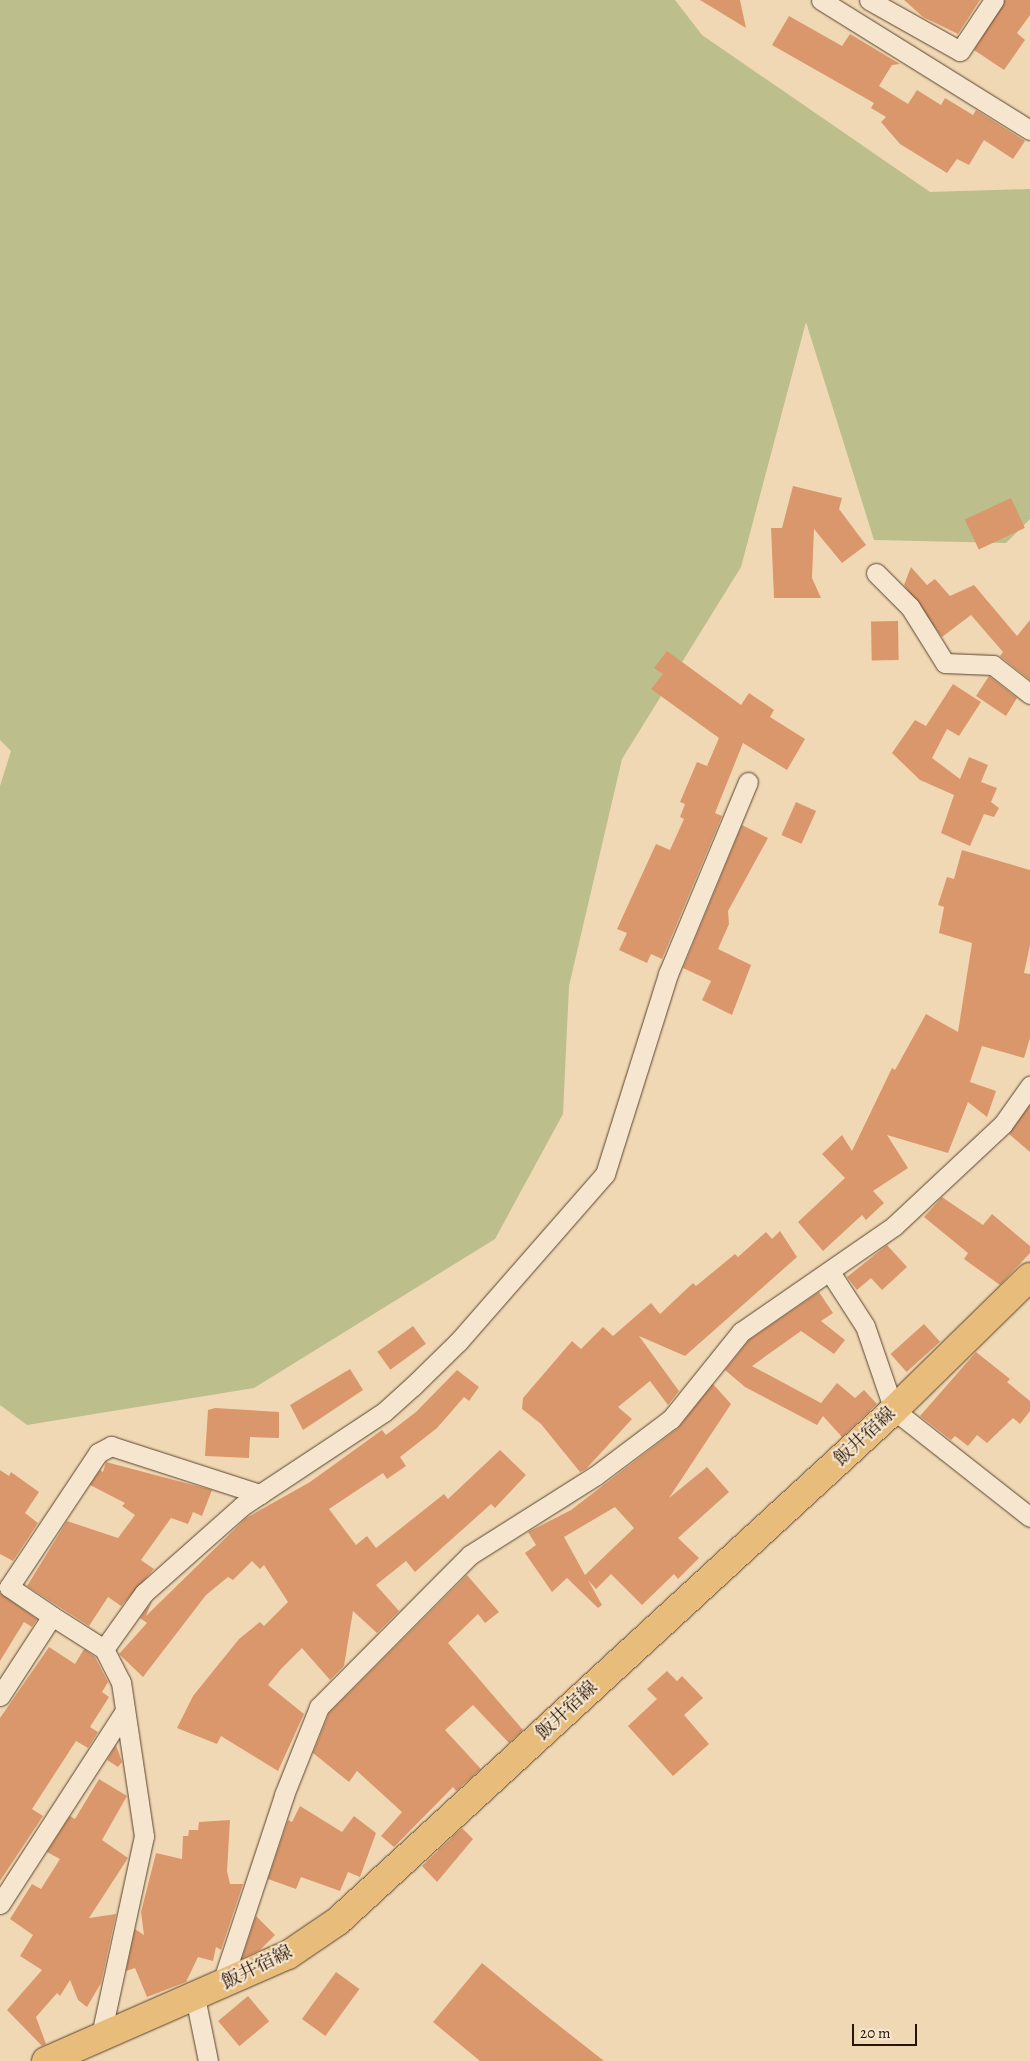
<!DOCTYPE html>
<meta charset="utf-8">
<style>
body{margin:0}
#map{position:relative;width:1030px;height:2061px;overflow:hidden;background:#f1d8b5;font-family:Alegreya,"Noto Serif JP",serif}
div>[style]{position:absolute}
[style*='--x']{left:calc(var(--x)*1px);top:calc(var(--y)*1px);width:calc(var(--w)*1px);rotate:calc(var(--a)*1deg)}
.green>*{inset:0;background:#bcbe8c}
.building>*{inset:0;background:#db976c;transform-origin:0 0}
.roads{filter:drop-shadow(0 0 1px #59442d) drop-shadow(0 0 1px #59442d)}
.minor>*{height:19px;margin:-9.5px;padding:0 9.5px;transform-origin:9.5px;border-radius:9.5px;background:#f6e6cf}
.primary>*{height:28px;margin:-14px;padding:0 14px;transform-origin:14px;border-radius:14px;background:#e8bc7a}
span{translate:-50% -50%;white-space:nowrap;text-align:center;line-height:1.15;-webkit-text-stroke:4px #f6e6cf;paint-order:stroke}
.street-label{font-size:19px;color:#261300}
.scale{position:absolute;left:852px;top:2024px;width:65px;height:22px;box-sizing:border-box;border:2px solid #261300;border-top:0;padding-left:6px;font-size:15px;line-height:18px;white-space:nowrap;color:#261300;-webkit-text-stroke:4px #f6e6cf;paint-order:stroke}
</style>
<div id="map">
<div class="green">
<div style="clip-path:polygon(0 0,675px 0,702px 35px,930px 192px,1030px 189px,1030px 519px,1006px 543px,874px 540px,806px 322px,741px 567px,622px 759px,569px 986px,563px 1114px,495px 1239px,254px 1388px,27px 1425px,0 1405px,0 786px,11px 751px,0 740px)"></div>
</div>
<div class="building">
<div style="clip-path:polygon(700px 0,740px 0,746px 28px)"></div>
<div style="clip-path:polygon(904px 0,980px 0,958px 34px,923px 17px)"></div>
<div style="clip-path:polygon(1005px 0,1030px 0,1030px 15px,1017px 33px,1025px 40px,1004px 70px,974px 50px)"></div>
<div style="clip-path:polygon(789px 16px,842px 46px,850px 34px,900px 64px,892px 65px,879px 86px,908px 104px,917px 90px,941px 105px,945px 98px,973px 115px,976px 110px,1025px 141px,1013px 159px,984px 140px,969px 165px,957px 159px,947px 173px,900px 144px,881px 122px,886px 117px,871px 108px,874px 103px,772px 45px)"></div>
<div style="clip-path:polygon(793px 486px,842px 498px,839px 509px,866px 545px,842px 563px,814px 529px,812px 578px,821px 598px,774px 598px,771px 528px,782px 528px)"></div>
<div style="left:1011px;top:498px;width:33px;height:51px;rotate:65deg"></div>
<div style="clip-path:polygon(911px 567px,927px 585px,935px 579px,950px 596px,974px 585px,1017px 636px,1030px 620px,1030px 680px,1000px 656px,1003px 652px,971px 615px,942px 637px,904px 585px)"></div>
<div style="left:898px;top:621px;width:39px;height:27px;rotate:89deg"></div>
<div style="clip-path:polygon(667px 651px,741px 705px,749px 693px,774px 710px,770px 717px,805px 739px,787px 770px,743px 743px,715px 813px,722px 816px,662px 959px,651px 954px,647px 963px,619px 950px,627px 933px,617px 929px,656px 844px,670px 850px,684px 819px,680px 817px,685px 804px,680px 802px,697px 762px,707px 766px,719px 738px,651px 689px,663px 674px,654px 668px)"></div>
<div style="clip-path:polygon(989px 676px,1017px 698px,1006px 716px,976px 696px)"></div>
<div style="clip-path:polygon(953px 684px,981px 702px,959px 736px,947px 729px,932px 758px,960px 779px,969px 757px,988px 765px,981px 782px,997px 788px,991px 802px,999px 808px,994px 817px,984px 814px,970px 846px,941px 833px,954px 795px,920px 780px,892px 753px,915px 720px,926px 726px)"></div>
<div style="left:796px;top:802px;width:22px;height:36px;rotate:24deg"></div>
<div style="clip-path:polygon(742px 825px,768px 838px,728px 911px,729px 924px,718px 949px,751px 965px,732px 1015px,702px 1000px,711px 981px,683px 968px)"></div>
<div style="clip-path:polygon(962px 850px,1030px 870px,1030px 945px,1024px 973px,1030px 974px,1030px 1038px,1024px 1058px,982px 1046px,970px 1082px,996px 1091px,987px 1117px,968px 1102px,948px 1153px,887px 1135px,908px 1168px,873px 1191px,884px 1203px,866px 1220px,862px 1215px,823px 1251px,798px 1222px,845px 1178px,822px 1154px,842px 1135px,852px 1151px,892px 1068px,895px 1070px,926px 1014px,958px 1032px,972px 943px,939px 933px,944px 907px,938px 905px,947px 877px,954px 879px)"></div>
<div style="clip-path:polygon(1030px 1105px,1030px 1152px,1009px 1134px)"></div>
<div style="clip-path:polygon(942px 1197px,983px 1225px,992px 1214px,1030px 1246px,1030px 1253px,1000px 1285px,964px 1259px,968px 1253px,924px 1217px)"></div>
<div style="clip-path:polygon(780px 1231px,797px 1257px,685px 1356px,639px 1336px,679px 1391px,668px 1405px,650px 1381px,618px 1407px,632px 1419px,586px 1469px,580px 1472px,541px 1424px,522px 1409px,523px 1398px,572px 1341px,581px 1349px,603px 1327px,613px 1336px,651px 1303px,660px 1314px,693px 1283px,696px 1286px,735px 1254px,738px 1257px,766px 1232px,772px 1239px)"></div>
<div style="clip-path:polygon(887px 1245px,907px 1267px,882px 1290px,871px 1278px,857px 1290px,847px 1277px)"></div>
<div style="clip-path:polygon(819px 1292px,833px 1313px,821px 1321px,845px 1340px,834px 1354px,801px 1331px,752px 1366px,821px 1403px,837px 1383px,855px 1398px,864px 1390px,877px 1404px,842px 1437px,823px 1416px,817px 1425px,745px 1387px,725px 1370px,749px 1340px)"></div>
<div style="left:924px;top:1324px;width:24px;height:45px;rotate:48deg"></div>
<div style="left:413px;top:1326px;width:22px;height:44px;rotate:54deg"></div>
<div style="clip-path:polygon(976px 1352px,1010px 1379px,1007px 1382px,1030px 1401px,1030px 1411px,1020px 1424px,1013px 1418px,987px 1443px,977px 1435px,968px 1446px,955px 1436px,951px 1440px,920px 1416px)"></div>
<div style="clip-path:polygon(350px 1369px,363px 1390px,303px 1430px,290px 1405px)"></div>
<div style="clip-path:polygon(457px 1370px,479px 1387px,469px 1401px,464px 1397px,437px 1428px,400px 1457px,406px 1466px,387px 1479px,383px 1473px,329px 1509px,356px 1545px,367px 1536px,376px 1548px,444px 1494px,448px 1499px,500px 1450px,526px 1475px,495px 1508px,491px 1504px,415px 1572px,406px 1561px,376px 1585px,399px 1611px,377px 1633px,353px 1611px,344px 1666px,330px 1680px,302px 1648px,281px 1669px,268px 1685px,304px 1714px,278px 1771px,221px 1736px,217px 1744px,177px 1728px,193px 1696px,239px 1639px,260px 1622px,264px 1626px,288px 1602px,264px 1565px,260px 1569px,252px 1561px,233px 1580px,228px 1577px,206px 1595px,143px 1677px,119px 1654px,147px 1623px,140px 1618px,152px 1601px,146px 1616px,246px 1518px,310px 1482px,382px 1430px,386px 1435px,416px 1412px)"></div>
<div style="clip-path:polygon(evenodd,713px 1384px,731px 1404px,669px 1498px,707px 1467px,729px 1492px,678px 1538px,699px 1558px,678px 1579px,674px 1574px,642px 1605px,611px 1574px,596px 1589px,588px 1580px,602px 1605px,598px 1608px,567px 1578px,552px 1592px,525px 1553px,536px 1545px,528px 1532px,571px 1510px,678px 1428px,713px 1384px,615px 1507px,634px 1528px,585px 1575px,564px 1537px,615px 1507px)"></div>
<div style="clip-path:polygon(215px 1408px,279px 1412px,279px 1438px,250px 1437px,249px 1458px,205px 1456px,208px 1410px)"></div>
<div style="clip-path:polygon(106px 1462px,212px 1490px,202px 1516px,193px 1512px,188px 1524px,171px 1518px,141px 1560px,154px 1569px,121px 1606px,108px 1597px,89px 1626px,27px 1586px,67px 1521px,118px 1538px,135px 1515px,122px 1506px,125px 1503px,90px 1485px,100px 1470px,103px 1472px)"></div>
<div style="clip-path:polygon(0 1470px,9px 1476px,11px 1472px,39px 1492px,25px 1513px,38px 1523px,13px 1561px,0 1554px)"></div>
<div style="clip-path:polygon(467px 1575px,499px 1612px,485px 1623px,478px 1614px,448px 1643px,523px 1730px,509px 1743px,473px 1705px,445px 1730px,481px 1769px,456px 1791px,453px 1787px,394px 1847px,381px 1836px,402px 1812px,357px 1771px,349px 1782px,313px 1753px,329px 1713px)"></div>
<div style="clip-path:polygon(0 1593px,37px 1619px,32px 1627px,24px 1622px,0 1661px)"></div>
<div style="clip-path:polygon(49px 1647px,75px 1664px,84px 1649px,95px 1657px,108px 1682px,102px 1692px,109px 1697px,90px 1727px,98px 1732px,88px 1748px,76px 1741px,32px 1809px,43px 1816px,0 1881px,0 1718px)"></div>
<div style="clip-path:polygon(667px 1671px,677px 1681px,682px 1676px,703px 1698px,684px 1715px,709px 1744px,673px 1776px,628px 1726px,657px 1699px,647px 1689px)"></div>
<div style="clip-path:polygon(116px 1745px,122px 1762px,118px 1767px,107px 1760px)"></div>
<div style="clip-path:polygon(99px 1779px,127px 1796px,102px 1840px,128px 1858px,89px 1918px,116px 1914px,101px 1983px,87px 2007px,78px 2000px,70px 1980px,60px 1996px,57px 1993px,36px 2017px,46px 2044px,42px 2046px,7px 2010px,42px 1970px,20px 1956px,33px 1935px,10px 1919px,32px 1884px,41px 1889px,60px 1859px,47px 1852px,70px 1816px,75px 1819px)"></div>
<div style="clip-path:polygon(300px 1806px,342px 1832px,354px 1816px,376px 1833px,360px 1877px,348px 1872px,340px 1891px,301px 1877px,296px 1889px,268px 1879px,288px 1820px,292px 1822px)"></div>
<div style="clip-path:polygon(230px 1820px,227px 1871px,230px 1884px,243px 1884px,221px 1950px,216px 1947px,213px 1961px,198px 1957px,186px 1982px,147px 1997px,135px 1968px,126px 1971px,135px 1929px,144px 1935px,141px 1912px,156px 1853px,182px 1859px,183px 1836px,188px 1836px,189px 1830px,198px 1830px,199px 1822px)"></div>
<div style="clip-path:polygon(462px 1828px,473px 1839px,437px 1882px,422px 1866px)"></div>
<div style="clip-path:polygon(256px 1916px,275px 1935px,260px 1950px,242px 1958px)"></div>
<div style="clip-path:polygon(482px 1963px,543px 2013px,604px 2061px,480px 2061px,433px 2022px)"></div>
<div style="left:336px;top:1972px;width:29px;height:58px;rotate:36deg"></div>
<div style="left:248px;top:1996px;width:33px;height:39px;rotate:50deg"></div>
</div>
<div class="roads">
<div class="minor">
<div style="--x:821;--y:0;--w:246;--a:31.9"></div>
<div style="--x:869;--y:0;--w:104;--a:29.3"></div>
<div style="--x:960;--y:51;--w:61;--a:-56.3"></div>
<div style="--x:876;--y:573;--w:48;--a:45"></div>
<div style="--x:910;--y:607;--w:66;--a:58"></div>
<div style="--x:945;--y:663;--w:48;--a:2.4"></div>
<div style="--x:993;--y:665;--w:47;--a:38.1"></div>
<div style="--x:830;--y:1272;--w:64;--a:57.1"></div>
<div style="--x:865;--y:1326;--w:89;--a:71"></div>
<div style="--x:894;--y:1410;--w:173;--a:38.2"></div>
<div style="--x:52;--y:1616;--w:52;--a:-146"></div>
<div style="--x:9;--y:1587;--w:161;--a:-56.4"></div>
<div style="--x:98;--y:1453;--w:15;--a:-28"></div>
<div style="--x:111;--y:1446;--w:157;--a:17.9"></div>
<div style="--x:104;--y:1649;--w:69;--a:-54.5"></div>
<div style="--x:144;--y:1593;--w:131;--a:-41.6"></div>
<div style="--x:242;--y:1506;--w:170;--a:-33.5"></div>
<div style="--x:384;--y:1412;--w:39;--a:-42"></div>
<div style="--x:413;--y:1386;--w:63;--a:-44.4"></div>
<div style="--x:458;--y:1342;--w:223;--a:-48.8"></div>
<div style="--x:605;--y:1174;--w:210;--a:-72.5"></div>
<div style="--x:668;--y:974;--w:208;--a:-67.4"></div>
<div style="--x:0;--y:1696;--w:95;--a:-57"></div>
<div style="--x:52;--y:1616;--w:62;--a:32.4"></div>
<div style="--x:104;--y:1649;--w:37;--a:63"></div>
<div style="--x:121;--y:1682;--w:156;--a:81.5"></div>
<div style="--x:144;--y:1836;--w:204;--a:102.2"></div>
<div style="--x:0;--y:1904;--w:230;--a:-57.1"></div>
<div style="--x:221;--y:1986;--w:201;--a:-71.7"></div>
<div style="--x:284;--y:1795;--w:95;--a:-68.3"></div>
<div style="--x:319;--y:1707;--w:214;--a:-45.2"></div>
<div style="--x:470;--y:1555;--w:148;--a:-32.3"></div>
<div style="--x:595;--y:1476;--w:95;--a:-36.9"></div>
<div style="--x:671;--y:1419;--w:112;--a:-51.2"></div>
<div style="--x:741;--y:1332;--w:186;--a:-34.7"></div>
<div style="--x:894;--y:1226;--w:149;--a:-43.1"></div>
<div style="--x:1003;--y:1124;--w:47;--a:-54.6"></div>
<div style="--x:195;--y:1997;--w:65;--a:78.5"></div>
</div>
<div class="primary">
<div style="--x:46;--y:2061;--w:264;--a:-23.7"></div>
<div style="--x:288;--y:1955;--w:60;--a:-34.2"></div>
<div style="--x:338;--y:1921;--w:755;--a:-42.59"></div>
<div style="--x:894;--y:1410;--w:190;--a:-44.4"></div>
</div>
</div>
<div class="street-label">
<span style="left:865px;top:1437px;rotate:-43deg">飯井宿線</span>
<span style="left:567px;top:1711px;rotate:-43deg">飯井宿線</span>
<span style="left:257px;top:1968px;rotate:-26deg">飯井宿線</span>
</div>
<div class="scale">20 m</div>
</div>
